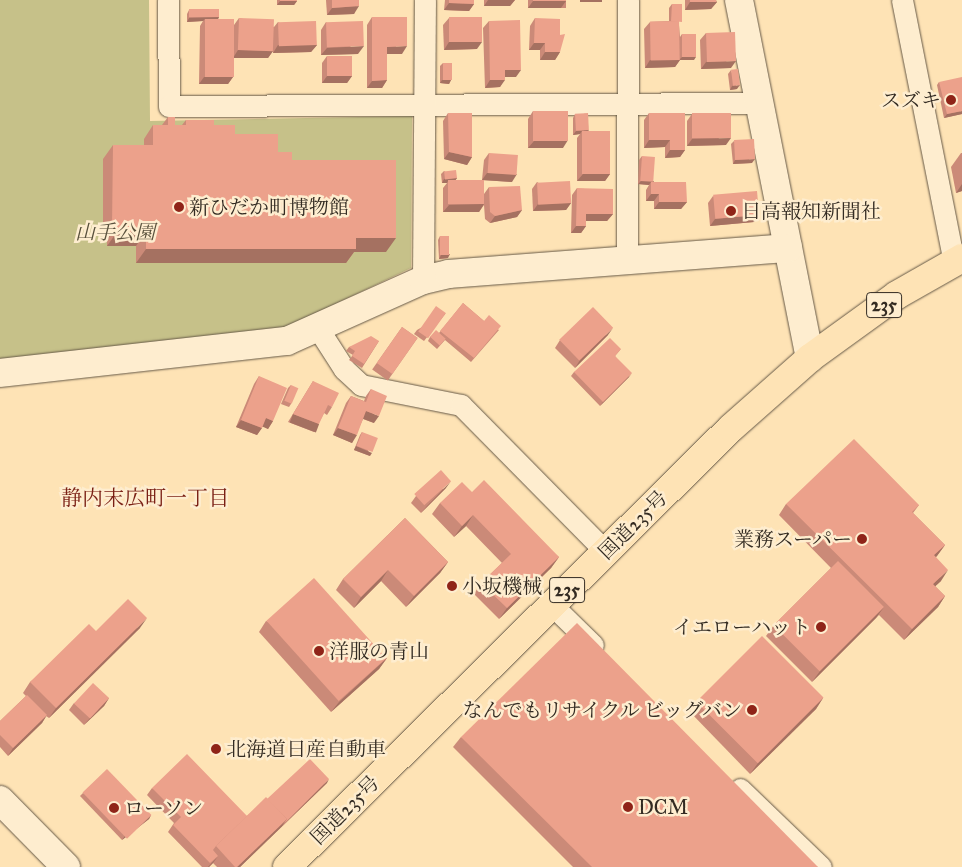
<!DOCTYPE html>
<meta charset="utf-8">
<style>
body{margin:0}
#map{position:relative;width:962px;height:867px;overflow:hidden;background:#fee3b5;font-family:"IM FELL Great Primer","Noto Serif JP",serif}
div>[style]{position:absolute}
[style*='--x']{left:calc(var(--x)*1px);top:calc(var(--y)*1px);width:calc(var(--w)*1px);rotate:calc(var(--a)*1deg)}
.green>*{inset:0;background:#c6c189}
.roads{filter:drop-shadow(0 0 1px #665947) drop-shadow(0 0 1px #665947)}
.minor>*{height:21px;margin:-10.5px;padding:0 10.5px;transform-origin:10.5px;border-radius:10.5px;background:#feedcf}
.tertiary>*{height:28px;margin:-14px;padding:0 14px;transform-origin:14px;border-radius:14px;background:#feedcf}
.trunk>*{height:28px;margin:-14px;padding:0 14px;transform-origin:14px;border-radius:14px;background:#fee3b5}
.wall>*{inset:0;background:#cb8a78;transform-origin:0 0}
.shaded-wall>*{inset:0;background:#a57161;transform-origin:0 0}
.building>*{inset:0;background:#eca18b;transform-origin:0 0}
.dots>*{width:14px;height:14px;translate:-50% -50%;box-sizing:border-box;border:2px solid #feedcf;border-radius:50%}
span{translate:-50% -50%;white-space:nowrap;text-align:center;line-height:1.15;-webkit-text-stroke:5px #feedcf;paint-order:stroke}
.shield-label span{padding:1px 4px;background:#feedcf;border:1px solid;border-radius:4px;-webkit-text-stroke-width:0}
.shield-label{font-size:19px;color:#332b22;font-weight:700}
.poi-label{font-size:20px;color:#332b22}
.right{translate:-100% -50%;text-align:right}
.left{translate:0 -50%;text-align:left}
.park-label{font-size:20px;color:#58503c;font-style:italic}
.street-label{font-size:20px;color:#332b22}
.neighbourhood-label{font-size:21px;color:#7a1f14}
</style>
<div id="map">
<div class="green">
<div style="clip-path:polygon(0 0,149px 0,150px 121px,412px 116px,411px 268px,283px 329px,0 359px)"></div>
</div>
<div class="roads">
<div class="minor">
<div style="--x:168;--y:0;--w:106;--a:89.5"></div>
<div style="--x:169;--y:106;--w:590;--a:-0.29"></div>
<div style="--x:902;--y:0;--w:267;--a:78.8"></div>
<div style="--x:627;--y:260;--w:260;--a:-89.8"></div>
<div style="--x:423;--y:280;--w:280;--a:-89.6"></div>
<div style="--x:319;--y:330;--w:46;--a:57.3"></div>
<div style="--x:344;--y:369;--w:23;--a:43"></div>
<div style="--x:361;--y:385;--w:102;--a:11.3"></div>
<div style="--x:461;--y:405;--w:206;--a:45.4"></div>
<div style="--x:552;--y:605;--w:57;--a:44.3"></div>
<div style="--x:740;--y:789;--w:112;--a:43.9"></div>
</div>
<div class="tertiary">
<div style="--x:739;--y:0;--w:365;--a:78.8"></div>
<div style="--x:0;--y:373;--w:289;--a:-6.4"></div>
<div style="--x:287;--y:341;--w:149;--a:-24.2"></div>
<div style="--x:423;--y:280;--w:27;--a:-13"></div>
<div style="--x:449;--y:274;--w:340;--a:-4.4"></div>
<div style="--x:0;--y:800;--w:94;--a:45.4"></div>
</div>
<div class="trunk">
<div style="--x:287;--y:867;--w:624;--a:-44.68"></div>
<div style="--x:731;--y:428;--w:106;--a:-41.5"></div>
<div style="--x:810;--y:358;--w:107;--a:-35.9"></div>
<div style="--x:897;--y:295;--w:75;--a:-29.6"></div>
</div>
</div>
<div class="wall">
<div style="clip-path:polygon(277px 0,297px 0,297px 1px,294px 5px,277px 5px)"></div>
<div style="clip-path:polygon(326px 0,359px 0,354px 14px,327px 15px)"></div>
<div style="clip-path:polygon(445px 0,474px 0,474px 4px,469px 11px,444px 10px)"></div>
<div style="clip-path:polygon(484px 0,515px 0,510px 6px,484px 6px)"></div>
<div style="left:528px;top:0;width:38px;height:8px"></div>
<div style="clip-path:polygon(685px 0,716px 0,717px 2px,711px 9px,685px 10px)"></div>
<div style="clip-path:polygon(672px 4px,679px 25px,680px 37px,682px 34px,694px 60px,680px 60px,675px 67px,645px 68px,644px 29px,650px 22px,669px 21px,669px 8px)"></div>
<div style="clip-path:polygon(189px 10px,219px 17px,218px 19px,233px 77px,228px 84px,199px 84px,200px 26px,203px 21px,187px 22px,187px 14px)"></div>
<div style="clip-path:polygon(372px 17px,402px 54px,387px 54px,387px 80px,382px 88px,367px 88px,367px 25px)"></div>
<div style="clip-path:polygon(239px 18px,274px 27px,278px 22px,317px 45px,311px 52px,273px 53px,273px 51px,268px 58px,233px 58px,234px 25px)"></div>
<div style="clip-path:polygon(449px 18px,477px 49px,444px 50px,443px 25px)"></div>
<div style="clip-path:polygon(535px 18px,560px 35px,560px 52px,555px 60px,540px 60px,540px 50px,529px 50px,530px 26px)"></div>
<div style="clip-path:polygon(489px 21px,516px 77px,505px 77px,500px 87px,485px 88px,483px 28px)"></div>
<div style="clip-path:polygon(326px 22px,358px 54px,321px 55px,321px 30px)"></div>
<div style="clip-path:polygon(706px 33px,731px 68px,701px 69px,700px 40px)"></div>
<div style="clip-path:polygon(327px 56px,352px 76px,347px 83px,322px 83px,322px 63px)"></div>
<div style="clip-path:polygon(443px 63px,451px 80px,449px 84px,440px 83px,440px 66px)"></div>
<div style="clip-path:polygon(731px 70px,737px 89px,730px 90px,728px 74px)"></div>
<div style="clip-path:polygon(939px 82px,962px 114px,944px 118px,937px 85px)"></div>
<div style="clip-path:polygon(533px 111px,563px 148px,528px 148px,528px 119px)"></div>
<div style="clip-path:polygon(448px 113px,472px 157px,467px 165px,444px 159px,443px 121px)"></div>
<div style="clip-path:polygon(649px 113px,685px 150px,680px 157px,665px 158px,665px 147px,644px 148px,644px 120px)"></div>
<div style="clip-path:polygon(575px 114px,588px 131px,610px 174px,605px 181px,577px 181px,577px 138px,580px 134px,573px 135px,573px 118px)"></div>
<div style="clip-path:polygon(692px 114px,726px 145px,687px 146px,687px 121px)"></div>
<div style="clip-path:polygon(168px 117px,175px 125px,182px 125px,186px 120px,214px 125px,278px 152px,292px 160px,386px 252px,354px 252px,346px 263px,136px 263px,136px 246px,107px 246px,107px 240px,103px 240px,103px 159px,113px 145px,144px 145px,144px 139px,153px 125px,162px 125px)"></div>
<div style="clip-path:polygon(734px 141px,752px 163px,733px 164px,731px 144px)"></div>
<div style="clip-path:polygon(489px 153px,512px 182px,482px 180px,484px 160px)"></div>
<div style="clip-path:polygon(961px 153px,962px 153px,962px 191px,956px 193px,951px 167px)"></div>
<div style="clip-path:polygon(642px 156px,653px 182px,687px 202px,681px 209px,654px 209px,654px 201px,646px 201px,646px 190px,649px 185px,638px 184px,639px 160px)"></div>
<div style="clip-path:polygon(444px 171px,457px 178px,455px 181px,484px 194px,489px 187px,522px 210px,517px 217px,490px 223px,485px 219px,484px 205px,479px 212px,443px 212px,443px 188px,447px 183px,442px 183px,441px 174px)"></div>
<div style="clip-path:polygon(537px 182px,571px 203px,566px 210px,533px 211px,532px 189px)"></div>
<div style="clip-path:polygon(577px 188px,613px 214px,607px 221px,586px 221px,586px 226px,581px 233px,571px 233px,572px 195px)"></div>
<div style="clip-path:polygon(713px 196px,754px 222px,710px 226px,708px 203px)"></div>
<div style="clip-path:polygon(440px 236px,448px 258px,439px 259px,438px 240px)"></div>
<div style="clip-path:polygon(463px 303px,484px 321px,499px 330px,471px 362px,445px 340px,437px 349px,428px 341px,430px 337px,439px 333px)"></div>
<div style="clip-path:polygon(446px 313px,424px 341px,414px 334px,417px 330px)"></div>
<div style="left:402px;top:327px;width:19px;height:52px;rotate:35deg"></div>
<div style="clip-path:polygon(608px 335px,575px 368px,555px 348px,560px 340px)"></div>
<div style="clip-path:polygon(379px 341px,362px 368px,349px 360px,353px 355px,346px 351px,349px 347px)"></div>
<div style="clip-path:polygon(621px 349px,615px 356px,629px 377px,600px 406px,571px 376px,574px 372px)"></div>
<div style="clip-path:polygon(259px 376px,273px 421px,268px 429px,263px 426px,257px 435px,236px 427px,254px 384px)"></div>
<div style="clip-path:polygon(313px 381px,332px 407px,327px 415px,324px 413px,314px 432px,288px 422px)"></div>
<div style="clip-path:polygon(291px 385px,291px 404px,289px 407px,281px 404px,288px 388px)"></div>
<div style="clip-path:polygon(371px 389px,374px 423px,363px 419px,352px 443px,333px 435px,346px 403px,351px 396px,364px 401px,366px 396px)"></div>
<div style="clip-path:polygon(362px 432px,370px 456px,354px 450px,360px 435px)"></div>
<div style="clip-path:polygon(446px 488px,421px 513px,411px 503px,416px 496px)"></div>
<div style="clip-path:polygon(472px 492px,559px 557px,551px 568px,499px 619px,474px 594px,481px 583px,502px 563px,466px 526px,454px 537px,432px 514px,440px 503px)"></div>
<div style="clip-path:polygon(786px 504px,919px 505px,913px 513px,945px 545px,936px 557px,941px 581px,935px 586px,945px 596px,938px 607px,904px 640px,879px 615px,812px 682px,766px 636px,774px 625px,831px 568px,779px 515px)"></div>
<div style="clip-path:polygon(405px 518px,448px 562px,440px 573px,406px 607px,381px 581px,354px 608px,336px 590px,343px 579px)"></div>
<div style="clip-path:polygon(266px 621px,387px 658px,379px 669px,331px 712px,259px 632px)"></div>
<div style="clip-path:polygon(140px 628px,49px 718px,46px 716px,42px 723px,8px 756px,0 747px,0 721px,26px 696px,23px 693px,30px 682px,96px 631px)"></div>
<div style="clip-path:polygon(109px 698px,104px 706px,84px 725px,69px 710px,74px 703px)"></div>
<div style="clip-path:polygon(823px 698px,816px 709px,750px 774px,689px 711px,696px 701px)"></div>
<div style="clip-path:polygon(461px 737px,818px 867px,573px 867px,453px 747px)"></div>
<div style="clip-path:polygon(327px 783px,240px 867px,217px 867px,213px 863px,209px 867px,202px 867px,168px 832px,174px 823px,147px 795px,152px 788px,247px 816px,267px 799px)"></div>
<div style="clip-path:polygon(83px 793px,151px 815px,149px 819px,122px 840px,80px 796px)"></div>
</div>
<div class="shaded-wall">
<div style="clip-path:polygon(488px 0,515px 0,510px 6px,484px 6px)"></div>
<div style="left:580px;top:0;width:22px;height:2px"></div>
<div style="clip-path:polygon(280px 1px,297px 1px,294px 5px,277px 5px)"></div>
<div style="clip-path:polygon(533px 1px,566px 1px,561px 8px,528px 8px)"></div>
<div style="clip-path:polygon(690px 2px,717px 2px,711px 9px,685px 10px)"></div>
<div style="clip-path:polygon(449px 3px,474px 4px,469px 11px,444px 10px)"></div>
<div style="clip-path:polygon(359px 6px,354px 14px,327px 15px,332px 8px)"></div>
<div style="clip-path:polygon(219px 17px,217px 21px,205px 19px,203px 21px,187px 22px,189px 18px)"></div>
<div style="clip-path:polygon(449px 42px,482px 42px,477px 49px,444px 50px)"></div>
<div style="clip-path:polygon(534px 43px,545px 43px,540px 50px,529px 50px)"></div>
<div style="clip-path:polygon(278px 45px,317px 45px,311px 52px,273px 53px)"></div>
<div style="clip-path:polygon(364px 46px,358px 54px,321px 55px,327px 48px)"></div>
<div style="clip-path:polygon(407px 46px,402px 54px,382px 54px,387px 47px)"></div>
<div style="clip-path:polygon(238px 50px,273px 51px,268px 58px,233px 58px)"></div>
<div style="clip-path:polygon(545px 52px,560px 52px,555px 60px,540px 60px)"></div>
<div style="clip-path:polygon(682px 57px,696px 57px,694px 60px,680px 60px,675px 67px,645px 68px,650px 60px,679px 60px)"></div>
<div style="clip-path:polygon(736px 61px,731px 68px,701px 69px,706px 62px)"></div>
<div style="clip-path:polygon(505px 70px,521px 70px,516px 77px,500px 77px)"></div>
<div style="clip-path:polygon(327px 76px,352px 76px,347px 83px,322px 83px)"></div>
<div style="clip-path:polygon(204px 77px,233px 77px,228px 84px,199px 84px)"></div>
<div style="clip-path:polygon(387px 80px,382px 88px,367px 88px,372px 81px)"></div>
<div style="clip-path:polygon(442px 80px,451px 80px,449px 84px,440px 83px)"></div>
<div style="clip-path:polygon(490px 80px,505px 80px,500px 87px,485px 88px)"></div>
<div style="clip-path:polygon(740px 85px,737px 89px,730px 90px,732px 86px)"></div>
<div style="clip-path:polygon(962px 111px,962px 114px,944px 118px,947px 114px)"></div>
<div style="clip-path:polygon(589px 130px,586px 134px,582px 131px,580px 134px,573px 135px,576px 131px)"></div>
<div style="clip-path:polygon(731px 138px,726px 145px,687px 146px,692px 139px)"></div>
<div style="clip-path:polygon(568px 140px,563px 148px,528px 148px,534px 141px)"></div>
<div style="clip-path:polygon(649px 140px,670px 140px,665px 147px,644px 148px)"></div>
<div style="clip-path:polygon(670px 150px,685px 150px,680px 157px,665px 158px)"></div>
<div style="clip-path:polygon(449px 152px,472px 157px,467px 165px,444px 159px)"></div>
<div style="clip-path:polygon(755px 159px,752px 163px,733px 164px,735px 160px)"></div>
<div style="clip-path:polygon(487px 173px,517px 174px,512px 182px,482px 180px)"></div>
<div style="clip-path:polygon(583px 174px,610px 174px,605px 181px,577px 181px)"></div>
<div style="clip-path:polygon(457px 178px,454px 182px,448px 181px,447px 183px,442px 183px,444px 179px)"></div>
<div style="clip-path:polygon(641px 181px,654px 181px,652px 185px,651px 182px,649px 185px,638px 184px)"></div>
<div style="clip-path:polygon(962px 184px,962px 191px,956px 193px)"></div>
<div style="clip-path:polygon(651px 194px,659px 194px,654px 201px,646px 201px)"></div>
<div style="clip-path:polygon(659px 202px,687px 202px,681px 209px,654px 209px)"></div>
<div style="clip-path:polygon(571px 203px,566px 210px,533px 211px,538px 204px)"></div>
<div style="clip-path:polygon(484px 204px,479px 212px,443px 212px,449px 205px)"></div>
<div style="clip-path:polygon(522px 210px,517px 217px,490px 223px,495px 216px)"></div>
<div style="clip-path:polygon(586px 214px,613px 214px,607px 221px,581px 221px)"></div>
<div style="clip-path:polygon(759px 215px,754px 222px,710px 226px,715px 219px)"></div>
<div style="clip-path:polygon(112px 226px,117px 226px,107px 240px,103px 240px)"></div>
<div style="clip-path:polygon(576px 226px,586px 226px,581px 233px,571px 233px)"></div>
<div style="clip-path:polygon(117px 232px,146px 232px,136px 246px,107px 246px)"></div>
<div style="clip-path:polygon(356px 238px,396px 238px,386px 252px,354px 252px,346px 263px,136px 263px,146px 249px)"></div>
<div style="clip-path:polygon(450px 254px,448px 258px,439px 259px,441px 255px)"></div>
<div style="clip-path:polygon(613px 328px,608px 335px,575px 368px,580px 360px)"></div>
<div style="clip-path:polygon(632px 373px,629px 377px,600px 406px,603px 402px)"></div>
<div style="clip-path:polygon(366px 411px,379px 416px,374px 423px,361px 418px)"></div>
<div style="left:293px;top:414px;width:28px;height:9px;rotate:21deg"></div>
<div style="clip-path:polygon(266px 418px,273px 421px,268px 429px,261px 426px)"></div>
<div style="clip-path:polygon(241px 420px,262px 428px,257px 435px,236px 427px)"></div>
<div style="clip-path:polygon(338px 428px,357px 435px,352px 443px,333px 435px)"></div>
<div style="clip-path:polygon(356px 446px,372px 453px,370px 456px,354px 450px)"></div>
<div style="clip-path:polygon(451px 481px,446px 488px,421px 513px,427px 506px)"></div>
<div style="clip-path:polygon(473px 515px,466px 526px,454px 537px,462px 526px)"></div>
<div style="clip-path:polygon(945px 545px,937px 556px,926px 566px,934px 555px)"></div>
<div style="clip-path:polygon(559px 557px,551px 568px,499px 619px,507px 608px)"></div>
<div style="clip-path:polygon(448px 562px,440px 573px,406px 607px,414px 596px)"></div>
<div style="clip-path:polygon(388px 570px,381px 581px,354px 608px,361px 597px)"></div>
<div style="clip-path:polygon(948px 570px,941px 581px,926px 595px,933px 584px)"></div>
<div style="clip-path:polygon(945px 596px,938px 607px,904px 640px,912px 629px)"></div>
<div style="clip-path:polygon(884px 607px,876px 618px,812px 682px,820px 671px)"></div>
<div style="clip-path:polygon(147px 618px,140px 628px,49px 718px,56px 708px)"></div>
<div style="clip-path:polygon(387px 658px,379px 669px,331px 712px,339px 702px)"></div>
<div style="clip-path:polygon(109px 698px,104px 706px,84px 725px,90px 718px)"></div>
<div style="clip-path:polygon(823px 698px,816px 709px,750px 774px,758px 763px)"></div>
<div style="clip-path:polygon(47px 715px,42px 723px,8px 756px,13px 748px)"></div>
<div style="clip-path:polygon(329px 779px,327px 783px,240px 867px,237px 867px,287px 819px)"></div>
<div style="clip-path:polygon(151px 815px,149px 819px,122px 840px,125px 836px)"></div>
<div style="clip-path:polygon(218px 856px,213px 863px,209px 867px,208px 867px)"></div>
</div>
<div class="building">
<div style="left:280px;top:0;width:17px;height:1px"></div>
<div style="clip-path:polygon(332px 0,359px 0,359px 6px,332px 8px)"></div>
<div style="clip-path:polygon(449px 0,474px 0,474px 4px,449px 3px)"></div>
<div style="left:533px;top:0;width:33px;height:1px"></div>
<div style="left:690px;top:0;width:26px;height:2px"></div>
<div style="clip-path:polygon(672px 4px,682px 4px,682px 22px,671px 21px)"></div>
<div style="left:219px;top:9px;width:8px;height:30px;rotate:90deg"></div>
<div style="clip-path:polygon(372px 17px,407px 17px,407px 46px,387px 47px,387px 80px,372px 81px)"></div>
<div style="left:482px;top:17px;width:25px;height:33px;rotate:90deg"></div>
<div style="left:239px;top:18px;width:35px;height:32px;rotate:2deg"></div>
<div style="clip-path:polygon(535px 18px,560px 19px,560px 35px,565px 34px,560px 52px,545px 52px,545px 43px,534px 43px)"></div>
<div style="left:205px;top:19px;width:29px;height:58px"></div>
<div style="clip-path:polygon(520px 20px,521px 70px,505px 70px,505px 80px,490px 80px,489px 21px)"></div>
<div style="left:316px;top:21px;width:24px;height:38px;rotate:88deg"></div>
<div style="left:363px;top:21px;width:25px;height:37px;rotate:88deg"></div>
<div style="left:679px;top:21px;width:39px;height:29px;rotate:89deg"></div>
<div style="left:735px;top:32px;width:29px;height:29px;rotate:88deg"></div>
<div style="left:682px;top:34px;width:14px;height:23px"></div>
<div style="left:327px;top:56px;width:25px;height:20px"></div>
<div style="left:443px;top:63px;width:9px;height:17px"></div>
<div style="left:738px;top:69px;width:16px;height:7px;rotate:83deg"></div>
<div style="clip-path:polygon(962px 77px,962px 111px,947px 114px,939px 82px)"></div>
<div style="left:533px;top:111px;width:35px;height:30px"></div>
<div style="clip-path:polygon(448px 113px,472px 113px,472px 157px,449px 152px)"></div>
<div style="left:588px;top:113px;width:17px;height:13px;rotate:87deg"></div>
<div style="clip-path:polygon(649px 113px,685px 113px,685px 150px,670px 150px,670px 140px,649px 140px)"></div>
<div style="left:731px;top:113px;width:25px;height:39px;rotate:90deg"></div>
<div style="clip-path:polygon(168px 117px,175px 117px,175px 125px,186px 125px,186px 120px,214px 120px,214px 125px,235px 125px,235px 134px,278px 134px,278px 152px,292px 152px,292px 160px,396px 160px,396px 238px,356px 238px,356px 249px,146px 249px,146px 232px,117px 232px,117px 226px,112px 226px,113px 145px,153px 145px,153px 125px,168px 125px)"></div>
<div style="left:582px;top:131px;width:28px;height:43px"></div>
<div style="left:754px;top:139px;width:20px;height:20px;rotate:87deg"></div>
<div style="left:489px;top:153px;width:29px;height:20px;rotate:4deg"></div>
<div style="left:642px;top:156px;width:13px;height:25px;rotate:4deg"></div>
<div style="left:456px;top:170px;width:8px;height:12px;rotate:83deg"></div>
<div style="left:484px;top:180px;width:24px;height:36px;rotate:90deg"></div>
<div style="left:570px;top:181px;width:22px;height:33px;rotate:87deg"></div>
<div style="clip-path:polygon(651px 182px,686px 182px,687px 202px,659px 202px,659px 194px,651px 194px)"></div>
<div style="clip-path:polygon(520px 186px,522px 210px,495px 216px,490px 212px,489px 187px)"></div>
<div style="clip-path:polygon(577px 188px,613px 189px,613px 214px,586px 214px,586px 226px,576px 226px)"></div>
<div style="left:757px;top:191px;width:24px;height:44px;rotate:85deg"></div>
<div style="left:440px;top:236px;width:9px;height:19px"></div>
<div style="clip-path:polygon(463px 303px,484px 321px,489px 315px,501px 326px,474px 358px,440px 331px)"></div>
<div style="left:436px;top:306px;width:12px;height:31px;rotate:35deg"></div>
<div style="left:593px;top:307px;width:29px;height:47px;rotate:46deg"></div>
<div style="left:402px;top:327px;width:19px;height:44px;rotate:35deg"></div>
<div style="left:436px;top:330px;width:13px;height:9px;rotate:42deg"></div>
<div style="clip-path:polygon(371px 336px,379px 341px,364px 364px,352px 356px,355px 351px,349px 347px)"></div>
<div style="clip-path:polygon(610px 338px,621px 349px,615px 356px,632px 373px,603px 402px,574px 372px)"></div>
<div style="clip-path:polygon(259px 376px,287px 388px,273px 421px,266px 418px,262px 428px,241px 420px)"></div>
<div style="clip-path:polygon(313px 381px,339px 393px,332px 407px,328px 405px,319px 424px,293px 414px)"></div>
<div style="left:291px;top:385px;width:8px;height:17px;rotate:23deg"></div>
<div style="clip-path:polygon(371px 389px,387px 396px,379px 416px,366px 411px,357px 435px,338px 428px,351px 396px,366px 402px)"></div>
<div style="left:362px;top:432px;width:17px;height:15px;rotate:21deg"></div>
<div style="clip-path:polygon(854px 439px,919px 505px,912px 512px,945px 545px,934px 555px,948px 570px,933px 584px,945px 596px,912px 629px,786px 504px)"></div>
<div style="left:441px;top:470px;width:15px;height:36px;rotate:48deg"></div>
<div style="clip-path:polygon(484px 480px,559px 557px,507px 608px,481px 583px,511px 554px,473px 515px,462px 526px,440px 503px,462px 482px,472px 492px)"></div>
<div style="clip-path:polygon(405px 518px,448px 562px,414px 596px,388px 570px,361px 597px,343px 579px)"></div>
<div style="left:838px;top:561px;width:65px;height:91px;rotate:45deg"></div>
<div style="left:314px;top:578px;width:108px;height:64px;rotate:48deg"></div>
<div style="clip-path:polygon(128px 599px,147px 618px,56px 708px,30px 682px,89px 624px,96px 631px)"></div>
<div style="clip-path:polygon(577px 623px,818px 867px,592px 867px,461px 737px)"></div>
<div style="left:762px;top:636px;width:87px;height:93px;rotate:45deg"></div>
<div style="left:93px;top:683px;width:22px;height:28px;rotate:43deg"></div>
<div style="clip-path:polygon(27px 695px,47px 715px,13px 748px,0 735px,0 721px)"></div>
<div style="clip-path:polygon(187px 754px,247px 816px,216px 846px,213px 850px,218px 856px,210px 863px,173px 825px,181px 817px,152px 788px)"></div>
<div style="clip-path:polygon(310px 759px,329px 779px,282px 826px,287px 819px,267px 799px)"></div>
<div style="left:107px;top:769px;width:64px;height:34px;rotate:46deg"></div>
<div style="clip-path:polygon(266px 797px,287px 819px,237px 867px,235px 867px,216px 846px)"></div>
</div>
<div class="dots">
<div style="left:951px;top:100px;background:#8f2418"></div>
<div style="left:179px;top:207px;background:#8f2418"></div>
<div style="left:731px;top:211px;background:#8f2418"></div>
<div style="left:862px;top:539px;background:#8f2418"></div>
<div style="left:452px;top:586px;background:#8f2418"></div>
<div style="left:821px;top:627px;background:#8f2418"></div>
<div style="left:319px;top:651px;background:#8f2418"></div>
<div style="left:752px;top:710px;background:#8f2418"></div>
<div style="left:216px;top:749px;background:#8f2418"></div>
<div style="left:628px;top:807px;background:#8f2418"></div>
<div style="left:114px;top:808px;background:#8f2418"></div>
</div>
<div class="shield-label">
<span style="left:884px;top:305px">235</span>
<span style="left:567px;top:590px">235</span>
</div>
<div class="poi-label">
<span class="right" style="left:941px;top:100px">スズキ</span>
<span class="left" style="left:189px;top:207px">新ひだか町博物館</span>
<span class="left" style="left:741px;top:211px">日高報知新聞社</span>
<span class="right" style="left:852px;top:539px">業務スーパー</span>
<span class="left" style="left:462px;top:586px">小坂機械</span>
<span class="right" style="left:811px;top:627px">イエローハット</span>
<span class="left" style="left:329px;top:651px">洋服の青山</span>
<span class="right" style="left:742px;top:710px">なんでもリサイクル ビッグバン</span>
<span class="left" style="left:226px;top:749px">北海道日産自動車</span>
<span class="left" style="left:638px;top:807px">DCM</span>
<span class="left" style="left:124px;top:808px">ローソン</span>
</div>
<div class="park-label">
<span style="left:115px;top:232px">山手公園</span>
</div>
<div class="street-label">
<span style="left:633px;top:525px;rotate:-45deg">国道235号</span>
<span style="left:345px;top:810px;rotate:-45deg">国道235号</span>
</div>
<div class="neighbourhood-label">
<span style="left:145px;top:498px">静内末広町一丁目</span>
</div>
</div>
